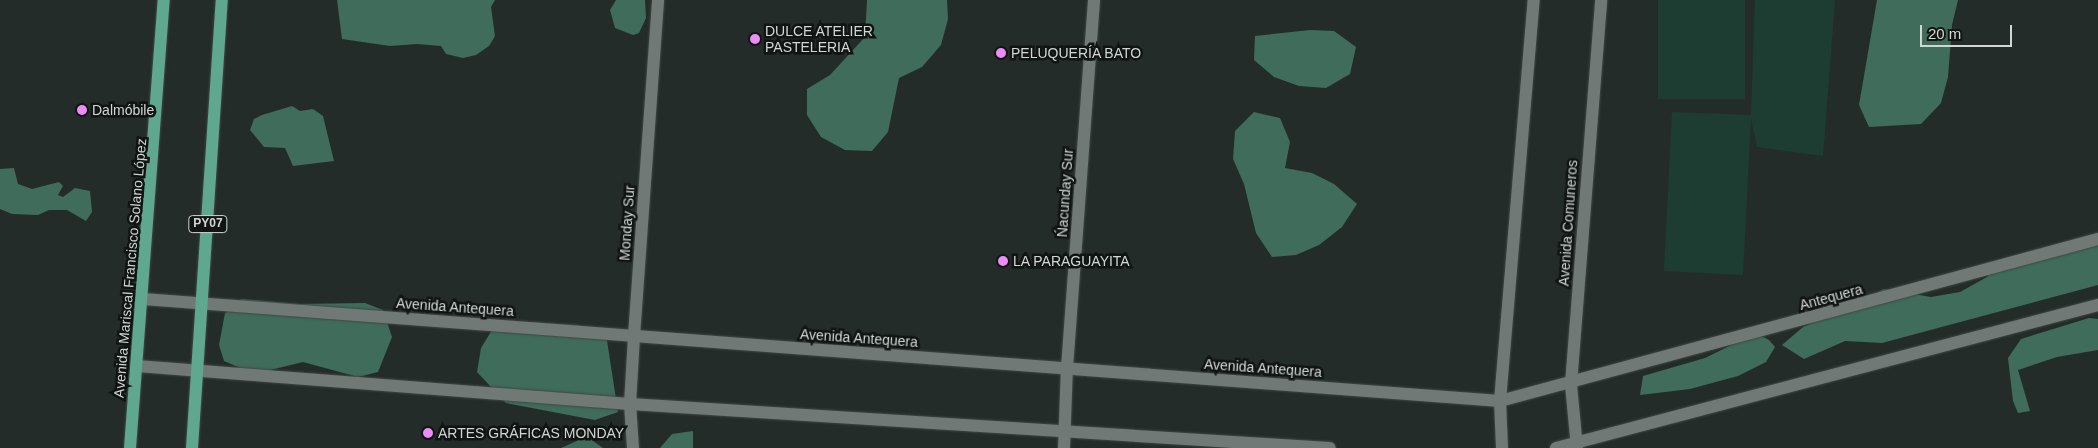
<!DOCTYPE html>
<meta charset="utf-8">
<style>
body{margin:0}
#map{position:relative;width:2098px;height:448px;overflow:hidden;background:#242c29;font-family:Helvetica,sans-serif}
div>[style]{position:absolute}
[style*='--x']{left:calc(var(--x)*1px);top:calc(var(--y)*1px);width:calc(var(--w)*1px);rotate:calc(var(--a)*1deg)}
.green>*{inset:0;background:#1e3d32;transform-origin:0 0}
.forest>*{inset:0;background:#3f6c5b}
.roads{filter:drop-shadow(0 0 1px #404745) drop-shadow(0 0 1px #404745)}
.minor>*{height:12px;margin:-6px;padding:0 6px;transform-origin:6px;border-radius:6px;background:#707975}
.major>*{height:12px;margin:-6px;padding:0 6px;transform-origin:6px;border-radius:6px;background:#5fa78e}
.dots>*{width:14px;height:14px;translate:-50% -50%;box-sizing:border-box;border:2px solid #101412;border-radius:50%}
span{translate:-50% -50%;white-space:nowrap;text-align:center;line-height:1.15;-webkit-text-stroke:5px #101412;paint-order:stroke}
.shield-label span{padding:1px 4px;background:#101412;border:1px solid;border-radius:4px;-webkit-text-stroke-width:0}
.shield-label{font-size:12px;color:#d2d7d5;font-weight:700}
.poi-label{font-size:14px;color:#d2d7d5}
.left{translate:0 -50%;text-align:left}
.street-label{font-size:14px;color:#d2d7d5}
.scale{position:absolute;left:1920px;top:25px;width:92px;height:22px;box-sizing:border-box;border:2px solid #d2d7d5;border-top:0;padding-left:6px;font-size:15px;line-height:18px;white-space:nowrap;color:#d2d7d5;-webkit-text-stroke:4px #101412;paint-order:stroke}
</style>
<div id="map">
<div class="green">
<div style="left:1658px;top:0;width:87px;height:99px"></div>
<div style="clip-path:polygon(1755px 0,1835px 0,1823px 156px,1757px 147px,1751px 118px,1743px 275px,1664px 271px,1672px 112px,1751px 115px)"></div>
</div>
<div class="forest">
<div style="clip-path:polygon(337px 0,495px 0,491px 7px,495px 36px,489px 46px,476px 55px,463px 58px,446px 54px,441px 46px,417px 44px,390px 46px,342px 39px)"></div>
<div style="clip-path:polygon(616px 0,645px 0,646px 18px,639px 33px,633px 35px,615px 28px,610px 10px)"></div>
<div style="clip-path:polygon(867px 0,947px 0,948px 19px,941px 45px,922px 67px,899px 78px,888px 132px,872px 151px,845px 150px,821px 137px,807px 115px,807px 89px,830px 75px,865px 37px)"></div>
<div style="clip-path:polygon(1877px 0,1958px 0,1952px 25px,1948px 77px,1941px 103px,1921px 124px,1869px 127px,1859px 105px)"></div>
<div style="clip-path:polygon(1310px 30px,1334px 31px,1356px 47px,1350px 74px,1326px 88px,1299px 86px,1274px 77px,1254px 60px,1255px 36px)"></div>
<div style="clip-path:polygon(292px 106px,300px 111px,313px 109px,323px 116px,334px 161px,293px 166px,285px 148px,264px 147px,250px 130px,254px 119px,262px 115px)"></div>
<div style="clip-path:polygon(1254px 112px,1280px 118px,1290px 142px,1285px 168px,1312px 173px,1334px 184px,1357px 204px,1342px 227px,1319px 245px,1296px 255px,1272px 257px,1256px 233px,1244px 184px,1233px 159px,1235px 131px)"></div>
<div style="clip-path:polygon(14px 168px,18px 184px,32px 189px,59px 182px,63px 186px,58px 195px,63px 197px,75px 188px,90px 191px,92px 212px,86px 221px,67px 210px,49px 210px,38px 215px,12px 214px,0 209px,0 169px)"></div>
<div style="clip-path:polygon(2098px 236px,2098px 285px,1882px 343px,1845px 341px,1804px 359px,1782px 345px,1803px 327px,1884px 289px,1931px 297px,1960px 292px,1987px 277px,1993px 268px)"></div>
<div style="clip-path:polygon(241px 299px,299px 304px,365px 303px,383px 310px,392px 337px,378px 372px,358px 377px,303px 362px,254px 374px,224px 361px,219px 345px,225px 313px,237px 306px)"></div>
<div style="clip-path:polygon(2089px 318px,2098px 319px,2098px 350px,2057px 357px,2018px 370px,2030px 411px,2018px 413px,2013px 401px,2008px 358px,2021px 339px)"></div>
<div style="clip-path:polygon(531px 322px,578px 325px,606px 334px,618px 412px,595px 420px,506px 403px,477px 372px,481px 348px,492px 330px)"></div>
<div style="clip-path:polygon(1756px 333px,1769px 340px,1775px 347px,1766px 362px,1738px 376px,1690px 389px,1640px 395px,1643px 376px,1705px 358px)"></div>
<div style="clip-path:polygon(693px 431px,693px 448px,660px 448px,672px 434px)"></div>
<div style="clip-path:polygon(586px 436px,603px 448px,561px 448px,579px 440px)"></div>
</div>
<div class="roads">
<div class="minor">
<div style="--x:143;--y:299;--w:1361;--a:4.3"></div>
<div style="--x:1500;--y:401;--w:620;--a:-15.16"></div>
<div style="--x:137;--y:366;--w:494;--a:4.4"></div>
<div style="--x:630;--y:404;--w:701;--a:3.6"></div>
<div style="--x:633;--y:448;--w:44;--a:-93.9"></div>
<div style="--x:630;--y:404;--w:68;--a:-86.6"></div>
<div style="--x:634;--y:336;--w:337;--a:-85.9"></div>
<div style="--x:1064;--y:448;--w:80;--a:-87.9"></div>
<div style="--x:1067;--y:368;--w:369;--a:-85.8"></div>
<div style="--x:1502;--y:448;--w:47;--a:-92.4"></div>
<div style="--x:1500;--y:401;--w:402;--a:-85.2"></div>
<div style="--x:1556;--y:448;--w:561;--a:-14.78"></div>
<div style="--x:1577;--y:448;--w:64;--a:-95.4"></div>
<div style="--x:1571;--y:384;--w:385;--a:-85.5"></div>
</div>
<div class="major">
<div style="--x:130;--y:448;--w:449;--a:-85.7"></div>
<div style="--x:192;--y:448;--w:449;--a:-86.2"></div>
</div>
</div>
<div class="dots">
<div style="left:755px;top:39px;background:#ed8cf9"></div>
<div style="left:1001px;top:53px;background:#ed8cf9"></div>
<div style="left:82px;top:110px;background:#ed8cf9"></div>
<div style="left:1003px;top:261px;background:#ed8cf9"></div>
<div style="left:428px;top:433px;background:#ed8cf9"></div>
</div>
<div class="shield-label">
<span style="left:208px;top:224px">PY07</span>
</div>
<div class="poi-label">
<span class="left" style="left:765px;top:39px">DULCE ATELIER<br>PASTELERIA</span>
<span class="left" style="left:1011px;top:53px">PELUQUERÍA BATO</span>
<span class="left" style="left:92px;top:110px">Dalmóbile</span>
<span class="left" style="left:1013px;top:261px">LA PARAGUAYITA</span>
<span class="left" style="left:438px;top:433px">ARTES GRÁFICAS MONDAY</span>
</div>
<div class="street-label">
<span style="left:1065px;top:193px;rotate:-86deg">Ńacunday Sur</span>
<span style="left:627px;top:223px;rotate:-86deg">Monday Sur</span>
<span style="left:1568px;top:223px;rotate:-86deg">Avenida Comuneros</span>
<span style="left:130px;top:268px;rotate:-85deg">Avenida Mariscal Francisco Solano López</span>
<span style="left:1831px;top:297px;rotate:-15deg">Antequera</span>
<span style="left:455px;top:307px;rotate:4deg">Avenida Antequera</span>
<span style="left:859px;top:338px;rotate:4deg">Avenida Antequera</span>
<span style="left:1263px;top:368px;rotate:4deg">Avenida Antequera</span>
</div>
<div class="scale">20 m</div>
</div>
